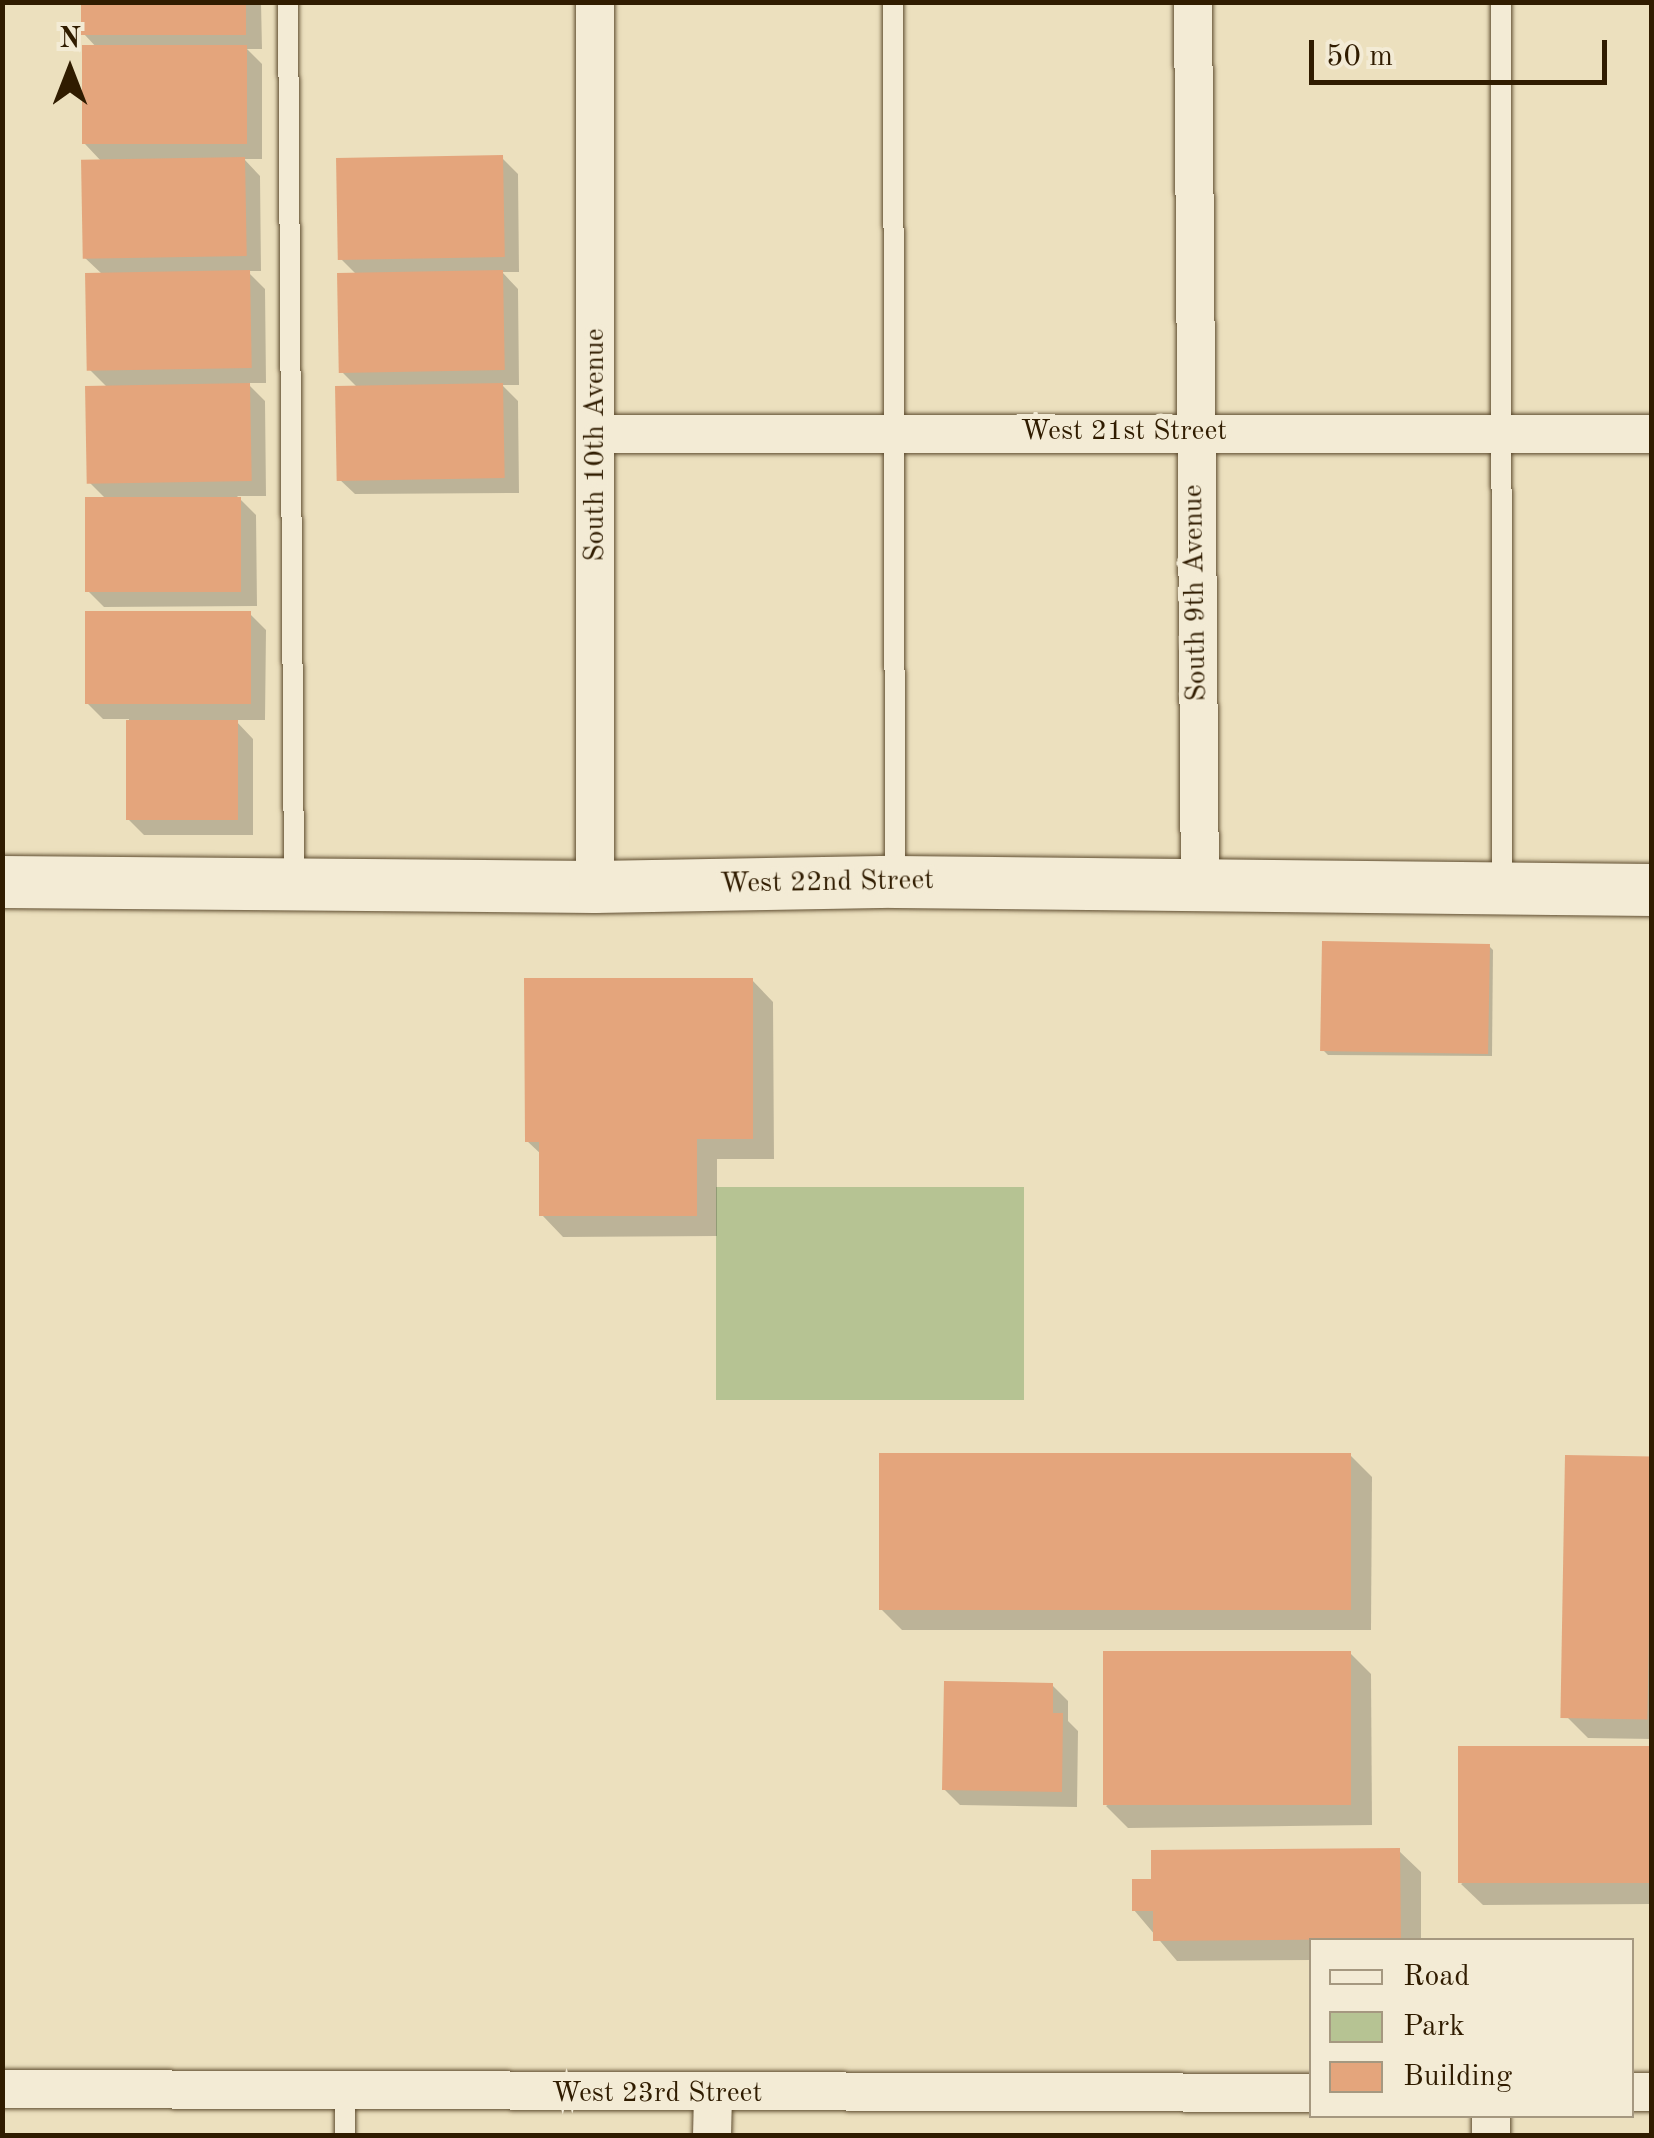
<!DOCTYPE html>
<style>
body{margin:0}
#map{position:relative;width:1654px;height:2138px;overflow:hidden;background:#ece0be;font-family:"Old Standard TT",serif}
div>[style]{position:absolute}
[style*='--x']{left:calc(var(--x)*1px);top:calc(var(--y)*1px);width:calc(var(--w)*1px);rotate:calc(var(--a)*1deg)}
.green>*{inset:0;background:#b6c393;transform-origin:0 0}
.shadow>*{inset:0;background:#0003}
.building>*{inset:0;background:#e4a57c;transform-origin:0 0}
.roads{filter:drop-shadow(0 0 2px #5f4d30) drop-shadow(0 0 2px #5f4d30)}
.lane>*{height:20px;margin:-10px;padding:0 10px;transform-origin:10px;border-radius:10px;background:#f3ebd5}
.street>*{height:38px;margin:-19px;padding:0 19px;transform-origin:19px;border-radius:19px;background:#f3ebd5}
.secondary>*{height:52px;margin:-26px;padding:0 26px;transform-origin:26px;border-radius:26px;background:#f3ebd5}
span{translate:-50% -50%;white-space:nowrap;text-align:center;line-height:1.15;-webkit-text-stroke:10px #f3ebd5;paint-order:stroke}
.street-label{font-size:28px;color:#301c00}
.frame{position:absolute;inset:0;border:5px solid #301c00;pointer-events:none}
.legend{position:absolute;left:1309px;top:1938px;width:325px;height:180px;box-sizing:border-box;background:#f3ebd5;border:2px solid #a59880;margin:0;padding:12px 18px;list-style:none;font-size:30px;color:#301c00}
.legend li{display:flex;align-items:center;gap:20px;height:50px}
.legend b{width:50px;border:2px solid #a59880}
.north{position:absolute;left:20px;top:20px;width:100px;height:100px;-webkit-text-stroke:8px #f3ebd5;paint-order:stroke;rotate:0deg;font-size:28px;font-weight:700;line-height:40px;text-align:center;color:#301c00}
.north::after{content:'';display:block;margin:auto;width:35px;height:45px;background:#301c00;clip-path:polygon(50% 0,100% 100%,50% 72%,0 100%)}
.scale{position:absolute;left:1309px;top:40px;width:298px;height:45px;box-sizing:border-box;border:5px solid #301c00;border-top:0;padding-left:12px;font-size:30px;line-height:35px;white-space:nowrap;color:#301c00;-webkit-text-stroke:8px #f3ebd5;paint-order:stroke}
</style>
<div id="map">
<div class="green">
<div style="left:1024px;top:1187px;width:213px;height:308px;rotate:90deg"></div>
</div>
<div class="shadow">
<div style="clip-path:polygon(83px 2px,261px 2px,262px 49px,247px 49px,262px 64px,262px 159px,244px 159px,260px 176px,261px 271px,247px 271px,265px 289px,266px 383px,247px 383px,265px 401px,266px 496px,237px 496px,256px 515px,257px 606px,104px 607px,88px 591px,107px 500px,88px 481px,107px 387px,89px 369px,102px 274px,84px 257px,102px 162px,85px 144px,98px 49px,84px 34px)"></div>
<div style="clip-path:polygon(502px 158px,518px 174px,519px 272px,502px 272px,518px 289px,519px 385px,502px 385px,518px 401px,519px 493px,355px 494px,338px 478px,357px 387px,341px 371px,356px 274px,339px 257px)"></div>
<div style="clip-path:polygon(250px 614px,266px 630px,265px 720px,235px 720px,253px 739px,253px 835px,144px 835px,128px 819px,129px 719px,103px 719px,87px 703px)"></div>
<div style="clip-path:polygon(1488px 945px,1493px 950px,1492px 1056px,1328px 1055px,1323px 1050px)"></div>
<div style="clip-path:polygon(752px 980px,773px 1002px,774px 1159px,717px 1159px,717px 1236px,563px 1237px,542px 1215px,542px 1155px,527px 1141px)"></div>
<div style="clip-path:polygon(1350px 1455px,1372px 1477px,1371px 1630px,902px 1630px,881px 1609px)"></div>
<div style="clip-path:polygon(1652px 1458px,1652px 1739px,1588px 1738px,1567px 1717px)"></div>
<div style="clip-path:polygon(1350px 1653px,1371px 1674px,1372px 1825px,1128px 1828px,1106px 1806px)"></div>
<div style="clip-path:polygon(1052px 1685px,1068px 1701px,1068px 1721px,1078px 1731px,1077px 1807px,960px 1805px,944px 1789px)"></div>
<div style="clip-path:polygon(1652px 1749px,1652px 1904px,1483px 1905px,1461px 1884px)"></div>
<div style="clip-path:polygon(1399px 1851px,1421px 1872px,1421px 1940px,1312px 1940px,1312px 1960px,1177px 1961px,1134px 1910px,1154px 1882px)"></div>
</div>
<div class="building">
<div style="left:81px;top:2px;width:165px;height:33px"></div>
<div style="left:247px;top:45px;width:99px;height:165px;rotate:90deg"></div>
<div style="left:503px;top:155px;width:102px;height:167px;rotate:89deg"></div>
<div style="left:245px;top:157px;width:99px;height:164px;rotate:89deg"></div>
<div style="left:250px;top:270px;width:98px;height:165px;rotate:89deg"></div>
<div style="left:503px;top:270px;width:100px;height:166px;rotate:89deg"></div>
<div style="left:250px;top:383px;width:98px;height:165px;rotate:89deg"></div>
<div style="left:503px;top:383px;width:95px;height:168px;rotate:89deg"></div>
<div style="left:85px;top:497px;width:156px;height:95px"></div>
<div style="left:85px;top:611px;width:166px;height:93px"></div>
<div style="left:126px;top:720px;width:112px;height:100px"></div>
<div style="left:1322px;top:941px;width:168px;height:110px;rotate:1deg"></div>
<div style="clip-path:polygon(524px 978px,753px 978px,753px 1139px,697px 1139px,697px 1216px,539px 1216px,539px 1142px,525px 1142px)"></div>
<div style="left:879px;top:1453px;width:472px;height:157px"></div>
<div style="left:1565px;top:1455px;width:87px;height:263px;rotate:1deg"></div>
<div style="left:1351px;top:1651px;width:154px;height:248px;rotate:90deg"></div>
<div style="clip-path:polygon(944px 1681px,1053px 1683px,1053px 1713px,1063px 1713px,1062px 1792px,942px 1790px)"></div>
<div style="left:1652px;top:1746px;width:137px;height:194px;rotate:90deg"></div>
<div style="clip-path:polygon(1400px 1848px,1401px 1939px,1153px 1941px,1153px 1911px,1132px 1911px,1132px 1879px,1151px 1879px,1151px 1850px)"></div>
</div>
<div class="roads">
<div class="lane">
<div style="--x:288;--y:2;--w:883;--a:89.61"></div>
<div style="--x:893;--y:2;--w:878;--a:89.87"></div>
<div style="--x:1501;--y:2;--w:886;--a:89.94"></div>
<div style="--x:345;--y:2136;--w:44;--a:-90"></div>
</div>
<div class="street">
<div style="--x:1193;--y:2;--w:882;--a:89.55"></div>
<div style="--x:597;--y:434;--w:1055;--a:0"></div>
<div style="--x:595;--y:887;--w:885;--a:-90"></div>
<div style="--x:2;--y:2089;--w:1310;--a:0.17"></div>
<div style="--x:1632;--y:2092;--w:20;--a:0"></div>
<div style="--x:1491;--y:2116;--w:20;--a:90"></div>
<div style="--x:712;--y:2136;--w:42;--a:-88.6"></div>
</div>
<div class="secondary">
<div style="--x:2;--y:882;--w:593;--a:0.48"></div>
<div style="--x:595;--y:887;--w:300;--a:-1"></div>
<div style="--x:895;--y:882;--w:757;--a:0.61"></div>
</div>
</div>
<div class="street-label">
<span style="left:1124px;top:432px">West 21st Street</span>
<span style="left:596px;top:445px;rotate:-90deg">South 10th Avenue</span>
<span style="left:1196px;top:593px;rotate:-91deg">South 9th Avenue</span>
<span style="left:827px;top:883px;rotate:-1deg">West 22nd Street</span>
<span style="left:657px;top:2094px">West 23rd Street</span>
</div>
<div class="frame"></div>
<ul class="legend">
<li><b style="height:12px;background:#f3ebd5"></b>Road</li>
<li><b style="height:28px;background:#b6c393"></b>Park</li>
<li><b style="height:28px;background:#e4a57c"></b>Building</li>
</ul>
<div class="north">N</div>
<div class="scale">50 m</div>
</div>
